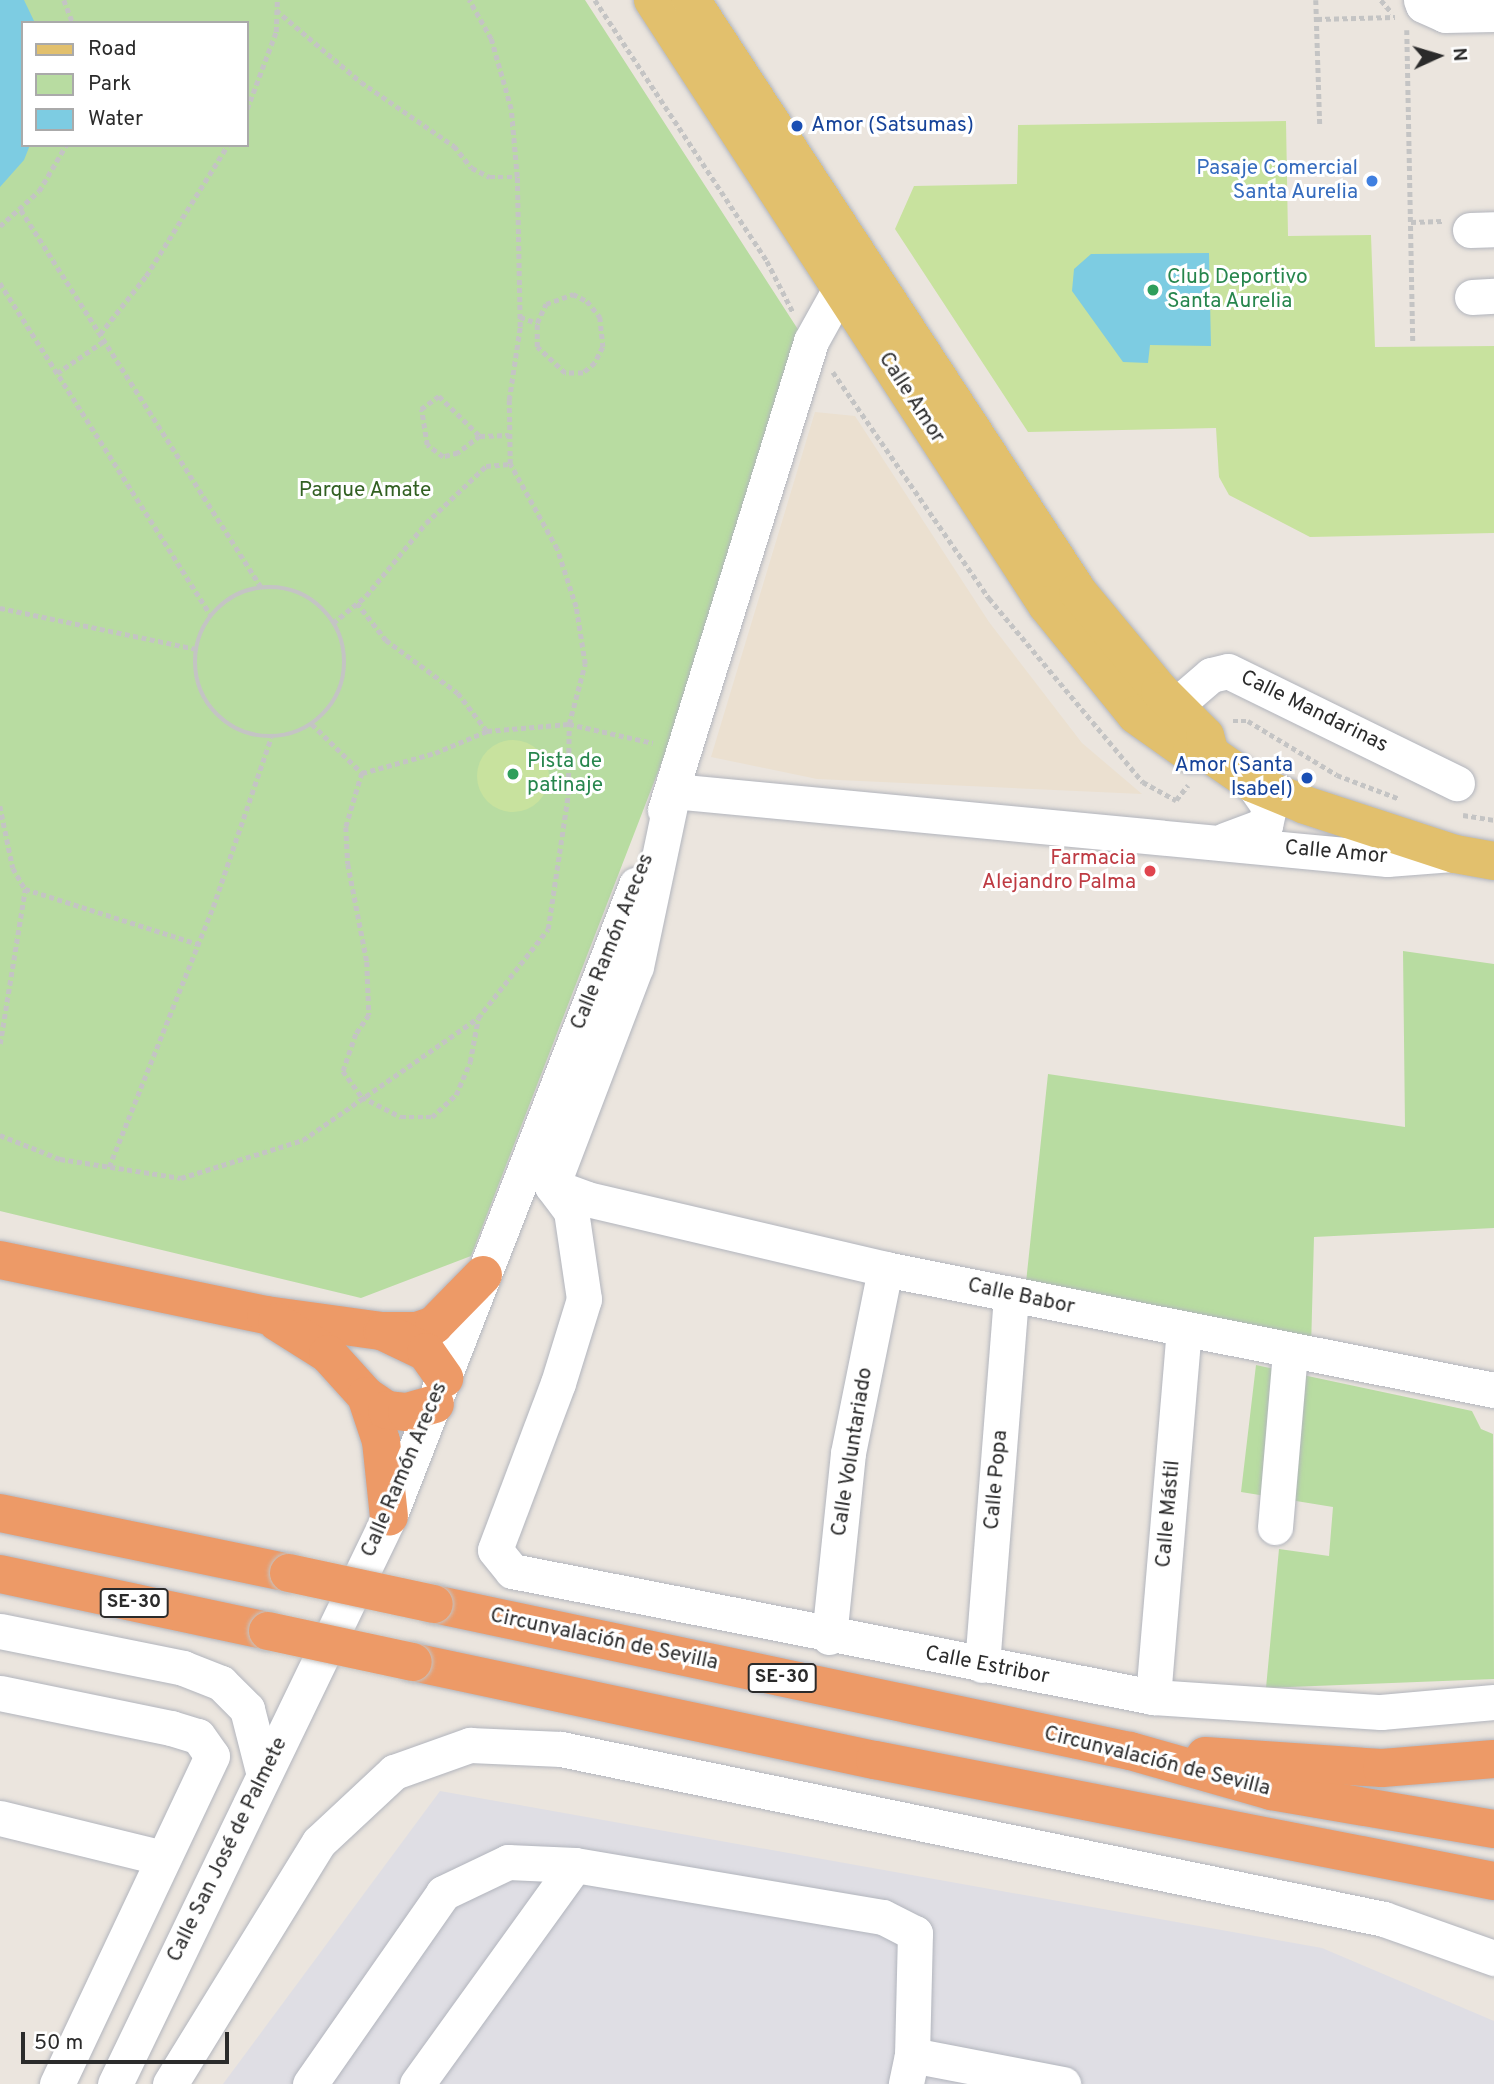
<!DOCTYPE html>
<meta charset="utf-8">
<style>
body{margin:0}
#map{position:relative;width:1494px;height:2084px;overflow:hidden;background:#ebe5de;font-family:Overpass,sans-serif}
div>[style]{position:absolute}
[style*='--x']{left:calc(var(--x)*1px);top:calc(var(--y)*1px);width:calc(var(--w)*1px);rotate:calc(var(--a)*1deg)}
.industrial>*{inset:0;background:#dfdee4}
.education>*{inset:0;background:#ebe0d0}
.green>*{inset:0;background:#b8dca1}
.pitch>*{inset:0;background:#c8e29e}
.round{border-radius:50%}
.water>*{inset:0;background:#7dcce2}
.path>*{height:4.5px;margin-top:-2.25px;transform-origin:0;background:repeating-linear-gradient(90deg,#c4c4c4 0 5px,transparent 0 8.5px)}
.path>.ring{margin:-2.25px;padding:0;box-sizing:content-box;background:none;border:4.5px solid #c4c4c4;border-radius:50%}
.roads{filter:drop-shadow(0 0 2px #b2b5bd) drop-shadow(0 0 2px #b2b5bd)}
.minor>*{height:35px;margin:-17.5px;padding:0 17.5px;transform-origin:17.5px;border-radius:17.5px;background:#fff}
.major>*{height:38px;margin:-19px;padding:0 19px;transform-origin:19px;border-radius:19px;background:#e2c06d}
.highway>*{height:38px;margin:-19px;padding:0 19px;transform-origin:19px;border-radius:19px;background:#ed9a67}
.bridges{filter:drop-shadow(0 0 2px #c4c4c4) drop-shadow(0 0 2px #c4c4c4)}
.highway-bridge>*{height:38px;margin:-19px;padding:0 19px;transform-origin:19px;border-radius:19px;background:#ed9a67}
.dots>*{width:19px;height:19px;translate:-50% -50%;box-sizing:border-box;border:4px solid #fff;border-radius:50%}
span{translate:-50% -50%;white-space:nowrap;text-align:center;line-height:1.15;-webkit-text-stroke:6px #fff;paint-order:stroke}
.shield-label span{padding:2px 5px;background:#fff;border:2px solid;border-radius:5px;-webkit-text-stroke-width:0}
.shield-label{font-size:19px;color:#2b2b2b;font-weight:700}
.transit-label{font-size:21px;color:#164399}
.left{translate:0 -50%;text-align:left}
.right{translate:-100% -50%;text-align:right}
.shop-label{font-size:21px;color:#366cbe}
.leisure-label{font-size:21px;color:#27864d}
.street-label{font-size:21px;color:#2b2b2b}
.park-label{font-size:21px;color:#326022}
.health-label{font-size:21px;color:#be3a42}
.legend{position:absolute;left:21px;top:21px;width:228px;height:126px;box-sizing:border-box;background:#fff;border:2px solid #aaa;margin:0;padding:9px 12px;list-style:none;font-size:21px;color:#2b2b2b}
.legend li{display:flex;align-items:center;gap:14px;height:35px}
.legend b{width:35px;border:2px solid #aaa}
.north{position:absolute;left:1403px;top:21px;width:70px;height:70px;-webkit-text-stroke:5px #fff;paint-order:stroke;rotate:86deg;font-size:19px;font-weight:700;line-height:28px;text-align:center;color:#2b2b2b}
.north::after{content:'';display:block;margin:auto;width:24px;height:32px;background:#2b2b2b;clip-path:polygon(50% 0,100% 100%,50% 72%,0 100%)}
.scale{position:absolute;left:21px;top:2032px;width:208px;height:32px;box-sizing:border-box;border:4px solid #2b2b2b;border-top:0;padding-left:9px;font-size:21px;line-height:24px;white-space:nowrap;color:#2b2b2b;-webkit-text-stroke:5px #fff;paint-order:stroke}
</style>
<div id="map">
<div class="industrial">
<div style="clip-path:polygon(440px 1791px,1322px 1948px,1494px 2021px,1494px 2084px,223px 2084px)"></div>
</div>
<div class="education">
<div style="clip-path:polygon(815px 412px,855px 416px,989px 622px,1082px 743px,1142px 794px,817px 779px,711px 757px)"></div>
</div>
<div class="green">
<div style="clip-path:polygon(evenodd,0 0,585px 0,799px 331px,668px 746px,471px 1256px,361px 1298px,0 1211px,0 0,23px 23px,247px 23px,247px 145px,23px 145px,23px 23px)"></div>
<div style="clip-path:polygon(1403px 951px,1494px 964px,1494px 1228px,1314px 1237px,1311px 1349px,1025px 1292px,1048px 1074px,1405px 1127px)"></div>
<div style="clip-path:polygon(1256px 1365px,1472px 1411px,1481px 1429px,1493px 1434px,1494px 1679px,1266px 1688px,1279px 1549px,1329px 1556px,1333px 1507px,1241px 1492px)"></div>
</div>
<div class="pitch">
<div style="clip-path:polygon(1286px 121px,1288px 236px,1371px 235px,1375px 347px,1494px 346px,1494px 533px,1310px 537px,1229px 495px,1219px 477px,1216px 428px,1028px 432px,895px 229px,914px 186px,1017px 184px,1018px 125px)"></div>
<div class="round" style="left:477px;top:740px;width:72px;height:72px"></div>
</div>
<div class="water">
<div style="clip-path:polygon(0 0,24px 0,35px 23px,23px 23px,23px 145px,30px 145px,24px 160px,0 187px)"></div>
<div style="clip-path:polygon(1209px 253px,1211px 346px,1150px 345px,1148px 363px,1123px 362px,1072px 291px,1074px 269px,1091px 254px)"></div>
</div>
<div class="path">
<div style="--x:64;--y:0;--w:25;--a:69"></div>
<div style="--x:595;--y:0;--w:313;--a:56.6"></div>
<div style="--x:767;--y:261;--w:57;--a:63"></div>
<div style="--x:1316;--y:0;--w:126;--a:88.2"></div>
<div style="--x:1381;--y:0;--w:17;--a:50"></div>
<div style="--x:276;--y:10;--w:111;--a:40.3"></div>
<div style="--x:361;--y:82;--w:113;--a:34.5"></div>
<div style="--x:454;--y:146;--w:28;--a:51"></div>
<div style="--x:472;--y:168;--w:20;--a:27"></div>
<div style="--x:490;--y:177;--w:27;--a:0"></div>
<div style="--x:1317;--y:19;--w:78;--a:-1.5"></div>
<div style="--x:1407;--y:30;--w:313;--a:88.9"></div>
<div style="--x:247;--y:109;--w:82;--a:-69.4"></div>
<div style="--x:276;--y:32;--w:32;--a:-88"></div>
<div style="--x:21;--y:210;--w:447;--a:57.5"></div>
<div style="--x:1411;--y:222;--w:31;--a:-2"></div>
<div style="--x:0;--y:226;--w:52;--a:-41.9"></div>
<div style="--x:39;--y:191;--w:53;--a:-59.6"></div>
<div style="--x:0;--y:283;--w:393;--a:57.6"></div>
<div style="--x:520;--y:317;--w:18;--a:19"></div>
<div style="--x:537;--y:323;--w:21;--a:-65"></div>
<div style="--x:546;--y:304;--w:29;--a:-20"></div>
<div style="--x:573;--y:294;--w:16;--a:27"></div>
<div style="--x:587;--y:301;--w:21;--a:51"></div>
<div style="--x:600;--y:317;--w:30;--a:84"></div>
<div style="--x:603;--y:347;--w:18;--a:117"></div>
<div style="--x:595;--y:363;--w:16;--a:140"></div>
<div style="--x:583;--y:373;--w:18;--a:180"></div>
<div style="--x:565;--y:373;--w:38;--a:-137"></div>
<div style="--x:537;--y:347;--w:24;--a:-90"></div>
<div style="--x:100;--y:334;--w:74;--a:-51.6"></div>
<div style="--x:146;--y:276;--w:155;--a:-58"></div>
<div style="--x:833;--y:372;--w:275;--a:55.4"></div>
<div style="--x:989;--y:598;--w:240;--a:50.1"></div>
<div style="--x:1143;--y:782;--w:38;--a:29"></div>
<div style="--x:1176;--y:800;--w:19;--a:-51"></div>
<div style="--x:57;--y:373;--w:57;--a:-34.2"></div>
<div style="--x:480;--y:436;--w:28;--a:142"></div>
<div style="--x:458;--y:453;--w:16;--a:165"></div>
<div style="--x:443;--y:457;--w:20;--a:-143"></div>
<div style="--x:427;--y:445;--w:36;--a:-99"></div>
<div style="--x:421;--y:409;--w:22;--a:-36"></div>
<div style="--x:439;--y:396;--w:57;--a:44.3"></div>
<div style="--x:480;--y:436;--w:29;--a:-2"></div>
<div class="ring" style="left:195px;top:587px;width:145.5px;height:145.5px"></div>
<div style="--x:357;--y:603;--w:47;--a:51.9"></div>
<div style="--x:386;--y:640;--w:89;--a:36.4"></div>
<div style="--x:458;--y:693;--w:48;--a:52.7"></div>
<div style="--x:0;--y:608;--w:200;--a:11.8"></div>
<div style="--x:333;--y:623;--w:43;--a:-39.3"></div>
<div style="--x:366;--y:596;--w:94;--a:-50.6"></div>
<div style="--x:426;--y:523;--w:83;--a:-43.5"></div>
<div style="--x:486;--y:466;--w:24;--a:-5"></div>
<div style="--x:1233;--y:721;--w:15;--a:0"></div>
<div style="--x:1248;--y:721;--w:104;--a:31.2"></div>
<div style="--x:1337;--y:775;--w:67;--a:20.9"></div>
<div style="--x:312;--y:724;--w:70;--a:44.4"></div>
<div style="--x:362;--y:773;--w:76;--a:-15.3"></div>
<div style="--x:435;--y:753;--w:56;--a:-22.9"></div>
<div style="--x:487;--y:731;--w:82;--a:-4.9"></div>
<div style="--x:569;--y:724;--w:86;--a:12.7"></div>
<div style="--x:362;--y:773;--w:56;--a:106.5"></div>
<div style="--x:346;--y:827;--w:37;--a:87"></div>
<div style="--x:348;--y:864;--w:100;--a:79"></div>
<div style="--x:367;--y:962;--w:53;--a:87.8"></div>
<div style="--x:369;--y:1015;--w:23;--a:124"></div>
<div style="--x:356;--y:1034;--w:39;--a:109"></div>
<div style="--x:343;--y:1071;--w:32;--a:54"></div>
<div style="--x:362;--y:1097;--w:44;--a:27.1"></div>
<div style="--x:401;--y:1117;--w:31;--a:0"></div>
<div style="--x:432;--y:1117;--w:33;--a:-43"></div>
<div style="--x:456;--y:1095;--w:36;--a:-67"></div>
<div style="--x:470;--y:1062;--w:44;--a:-79.5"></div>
<div style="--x:0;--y:806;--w:63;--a:78.2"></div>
<div style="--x:13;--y:868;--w:24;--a:60"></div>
<div style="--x:1463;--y:815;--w:31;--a:9"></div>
<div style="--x:0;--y:1044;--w:157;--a:-80.8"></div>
<div style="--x:25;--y:889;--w:182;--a:17.6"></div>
<div style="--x:0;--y:1135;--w:65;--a:21.8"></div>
<div style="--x:60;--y:1159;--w:122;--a:8.9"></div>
<div style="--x:181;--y:1178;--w:128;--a:-17.3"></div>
<div style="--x:303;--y:1140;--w:213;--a:-34.9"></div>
<div style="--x:478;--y:1018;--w:113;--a:-51.8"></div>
<div style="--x:548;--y:929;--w:135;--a:-81.5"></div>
<div style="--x:568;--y:795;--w:71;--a:-89.2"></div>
<div style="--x:569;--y:724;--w:62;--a:-75.1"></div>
<div style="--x:585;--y:664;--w:58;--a:-99"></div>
<div style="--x:576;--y:607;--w:61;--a:-108.1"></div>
<div style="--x:557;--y:549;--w:97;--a:-118.9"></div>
<div style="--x:510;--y:464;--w:64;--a:-90.9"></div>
<div style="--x:509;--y:400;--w:74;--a:-81.4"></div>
<div style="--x:520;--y:327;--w:150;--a:-91.1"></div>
<div style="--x:517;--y:177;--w:68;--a:-95"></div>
<div style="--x:511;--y:109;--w:73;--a:-105.9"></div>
<div style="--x:491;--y:39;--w:45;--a:-119.4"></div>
<div style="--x:109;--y:1167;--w:280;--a:-68.2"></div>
<div style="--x:213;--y:907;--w:179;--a:-71.1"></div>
</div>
<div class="roads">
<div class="minor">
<div style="--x:1421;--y:0;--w:5;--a:68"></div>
<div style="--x:1423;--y:5;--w:24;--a:24"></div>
<div style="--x:1445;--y:15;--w:49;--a:-1.2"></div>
<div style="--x:1470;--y:230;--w:24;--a:-2"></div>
<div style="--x:1472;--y:297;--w:22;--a:-3"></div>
<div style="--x:1176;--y:705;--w:46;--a:-40.6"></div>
<div style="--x:1211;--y:675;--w:17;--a:-13"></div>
<div style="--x:1228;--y:671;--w:255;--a:26.1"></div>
<div style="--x:665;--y:810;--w:491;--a:-72.7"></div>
<div style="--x:811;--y:341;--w:62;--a:-60.9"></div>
<div style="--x:841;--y:287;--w:24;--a:-36"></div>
<div style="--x:1225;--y:840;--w:43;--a:-20.6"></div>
<div style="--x:1265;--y:825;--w:18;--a:-77"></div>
<div style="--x:1269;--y:807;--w:29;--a:-125"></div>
<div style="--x:1452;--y:854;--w:65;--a:175.6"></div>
<div style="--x:1387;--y:859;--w:717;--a:-174.56"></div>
<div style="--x:673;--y:791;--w:179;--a:101.9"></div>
<div style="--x:636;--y:966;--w:235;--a:110.9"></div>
<div style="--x:552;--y:1186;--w:31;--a:53"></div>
<div style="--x:571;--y:1211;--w:89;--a:81.6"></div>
<div style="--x:584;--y:1299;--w:88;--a:107.2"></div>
<div style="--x:558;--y:1383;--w:178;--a:110.7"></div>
<div style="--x:495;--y:1550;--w:27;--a:51"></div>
<div style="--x:512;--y:1571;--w:653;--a:11.12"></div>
<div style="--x:1153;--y:1697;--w:228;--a:3.8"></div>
<div style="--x:1381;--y:1712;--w:113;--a:-5.1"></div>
<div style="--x:552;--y:1186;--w:37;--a:20"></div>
<div style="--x:587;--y:1199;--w:306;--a:13.2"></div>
<div style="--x:885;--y:1269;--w:621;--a:11.24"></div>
<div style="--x:1275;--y:1527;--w:177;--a:-85.1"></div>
<div style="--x:0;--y:1631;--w:187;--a:11.4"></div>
<div style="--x:183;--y:1668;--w:41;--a:21.5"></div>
<div style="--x:221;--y:1683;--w:37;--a:45"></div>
<div style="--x:247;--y:1709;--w:68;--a:75.6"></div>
<div style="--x:829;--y:1637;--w:185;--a:-84.1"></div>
<div style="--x:848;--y:1453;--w:188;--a:-78.6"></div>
<div style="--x:982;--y:1665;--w:371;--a:-85.5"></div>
<div style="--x:0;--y:1693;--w:175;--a:11.6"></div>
<div style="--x:171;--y:1728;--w:28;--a:17"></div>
<div style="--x:198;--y:1736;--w:24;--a:55"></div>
<div style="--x:212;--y:1756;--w:363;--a:115.3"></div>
<div style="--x:1153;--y:1697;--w:367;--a:-85.2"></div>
<div style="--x:0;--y:1818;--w:168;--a:13.8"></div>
<div style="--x:912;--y:2055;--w:154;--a:10.9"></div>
<div style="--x:115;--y:2084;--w:630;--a:-64.21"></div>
<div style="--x:389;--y:1517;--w:679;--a:-68.65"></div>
<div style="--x:170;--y:2084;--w:284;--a:-58.4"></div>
<div style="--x:319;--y:1842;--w:103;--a:-43"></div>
<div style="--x:394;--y:1772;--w:81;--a:-19.6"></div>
<div style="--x:470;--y:1745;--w:91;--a:2.5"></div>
<div style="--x:561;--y:1749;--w:840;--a:11.67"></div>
<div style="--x:1384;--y:1919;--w:117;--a:19.5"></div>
<div style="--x:310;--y:2084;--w:233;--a:-55.1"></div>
<div style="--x:443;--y:1893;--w:72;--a:-25.5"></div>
<div style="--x:508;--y:1862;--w:67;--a:2.6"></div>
<div style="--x:417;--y:2084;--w:270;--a:-54.2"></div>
<div style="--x:575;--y:1865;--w:312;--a:9.6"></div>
<div style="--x:883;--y:1917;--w:36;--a:27"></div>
<div style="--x:915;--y:1933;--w:122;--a:91.4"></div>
<div style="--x:912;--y:2055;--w:30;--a:102"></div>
</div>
<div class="major">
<div style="--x:653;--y:0;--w:722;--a:56.93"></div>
<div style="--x:1047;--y:605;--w:141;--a:51"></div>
<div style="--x:1136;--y:715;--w:67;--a:35.3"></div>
<div style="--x:1191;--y:754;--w:19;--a:0"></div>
<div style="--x:1210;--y:754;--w:51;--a:34.6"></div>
<div style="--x:1252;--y:783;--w:57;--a:22.5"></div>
<div style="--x:1305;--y:805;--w:158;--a:18.1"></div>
<div style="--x:1455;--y:854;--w:40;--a:10"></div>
<div style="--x:691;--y:0;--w:707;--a:56.83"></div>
<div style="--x:1078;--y:592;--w:129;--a:50.4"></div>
<div style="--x:1160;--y:691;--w:64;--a:45"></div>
<div style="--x:1205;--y:736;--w:19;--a:74"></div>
</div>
<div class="highway">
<div style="--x:0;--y:1260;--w:272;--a:11.7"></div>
<div style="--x:266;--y:1315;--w:117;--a:7.9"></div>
<div style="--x:382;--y:1331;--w:35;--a:0"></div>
<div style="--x:417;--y:1331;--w:18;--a:-19"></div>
<div style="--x:434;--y:1325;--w:70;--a:-45.6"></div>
<div style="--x:277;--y:1322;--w:60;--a:32.1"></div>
<div style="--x:328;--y:1354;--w:57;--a:47.9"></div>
<div style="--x:366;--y:1396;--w:47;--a:71.6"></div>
<div style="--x:381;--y:1441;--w:76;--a:84"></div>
<div style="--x:384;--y:1332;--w:47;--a:25.5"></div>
<div style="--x:426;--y:1352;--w:32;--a:55"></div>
<div style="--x:366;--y:1396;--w:25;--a:34"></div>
<div style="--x:387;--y:1410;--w:20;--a:6"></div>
<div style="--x:407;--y:1412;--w:29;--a:-16"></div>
<div style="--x:0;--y:1513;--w:295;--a:11.7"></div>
<div style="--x:0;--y:1574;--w:274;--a:12"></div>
<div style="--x:434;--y:1604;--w:711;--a:11.93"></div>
<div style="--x:1130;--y:1751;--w:147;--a:15.8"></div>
<div style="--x:1271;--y:1791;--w:226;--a:9.7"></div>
<div style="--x:413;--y:1662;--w:472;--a:12"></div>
<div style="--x:875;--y:1760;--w:631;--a:11.06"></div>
<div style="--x:1205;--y:1756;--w:177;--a:3.9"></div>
<div style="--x:1382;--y:1768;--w:112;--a:-4.6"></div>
</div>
</div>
<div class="bridges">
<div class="highway-bridge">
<div style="--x:289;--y:1573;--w:148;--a:12.1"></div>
<div style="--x:268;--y:1631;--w:148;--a:12.1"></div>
</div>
</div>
<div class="dots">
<div style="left:797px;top:126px;background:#1a4fb4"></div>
<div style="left:1372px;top:181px;background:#3f7fe0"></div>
<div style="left:1153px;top:290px;background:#2e9e5b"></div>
<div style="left:513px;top:774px;background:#2e9e5b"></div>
<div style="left:1307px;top:778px;background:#1a4fb4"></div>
<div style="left:1150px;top:871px;background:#e0444e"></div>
</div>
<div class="shield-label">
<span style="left:134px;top:1603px">SE-30</span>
<span style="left:782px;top:1678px">SE-30</span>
</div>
<div class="transit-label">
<span class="left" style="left:811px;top:126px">Amor (Satsumas)</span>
<span class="right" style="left:1293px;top:778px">Amor (Santa<br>Isabel)</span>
</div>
<div class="shop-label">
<span class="right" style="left:1358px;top:181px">Pasaje Comercial<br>Santa Aurelia</span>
</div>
<div class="leisure-label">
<span class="left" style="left:1167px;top:290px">Club Deportivo<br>Santa Aurelia</span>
<span class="left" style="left:527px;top:774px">Pista de<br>patinaje</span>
</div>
<div class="street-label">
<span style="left:911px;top:398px;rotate:57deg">Calle Amor</span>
<span style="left:1314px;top:712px;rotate:26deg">Calle Mandarinas</span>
<span style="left:1336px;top:853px;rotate:5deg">Calle Amor</span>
<span style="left:613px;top:942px;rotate:-68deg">Calle Ramón Areces</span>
<span style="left:1021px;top:1297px;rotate:12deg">Calle Babor</span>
<span style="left:853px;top:1452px;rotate:-81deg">Calle Voluntariado</span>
<span style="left:405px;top:1470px;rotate:-67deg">Calle Ramón Areces</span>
<span style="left:997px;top:1480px;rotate:-85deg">Calle Popa</span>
<span style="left:1169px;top:1514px;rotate:-85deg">Calle Mástil</span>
<span style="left:604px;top:1640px;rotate:12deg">Circunvalación de Sevilla</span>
<span style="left:987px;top:1666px;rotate:11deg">Calle Estribor</span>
<span style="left:1157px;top:1762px;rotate:14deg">Circunvalación de Sevilla</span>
<span style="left:228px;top:1850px;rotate:-64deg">Calle San José de Palmete</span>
</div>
<div class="park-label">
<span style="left:365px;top:491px">Parque Amate</span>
</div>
<div class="health-label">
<span class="right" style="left:1136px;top:871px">Farmacia<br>Alejandro Palma</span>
</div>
<ul class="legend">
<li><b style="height:9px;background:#e2c06d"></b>Road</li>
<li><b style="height:19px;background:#b8dca1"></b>Park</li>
<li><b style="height:19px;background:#7dcce2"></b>Water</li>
</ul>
<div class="north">N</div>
<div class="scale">50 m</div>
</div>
